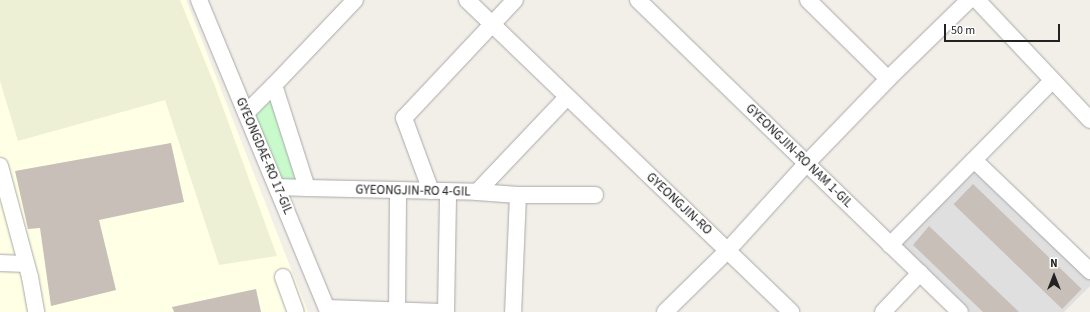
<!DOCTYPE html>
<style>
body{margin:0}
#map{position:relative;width:1090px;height:312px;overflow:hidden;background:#f2efe9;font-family:"Source Sans 3",sans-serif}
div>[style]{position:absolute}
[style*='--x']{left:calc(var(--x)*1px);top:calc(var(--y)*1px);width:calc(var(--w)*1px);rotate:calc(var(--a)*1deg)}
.residential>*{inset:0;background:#e0dfdf}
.education>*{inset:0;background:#ffffe5}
.farmland>*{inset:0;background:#eef0d5}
.park>*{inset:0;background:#c8facc}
.building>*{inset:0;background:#c7bfb8;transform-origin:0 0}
.roads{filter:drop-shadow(0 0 1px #a9a9a9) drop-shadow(0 0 1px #a9a9a9)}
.minor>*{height:16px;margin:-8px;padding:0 8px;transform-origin:8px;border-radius:8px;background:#fff}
span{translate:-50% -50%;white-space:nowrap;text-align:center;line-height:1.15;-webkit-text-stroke:4px #fff;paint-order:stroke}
.street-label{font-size:13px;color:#222}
.north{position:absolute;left:1034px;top:256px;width:40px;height:40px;-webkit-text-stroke:3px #fff;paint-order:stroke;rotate:0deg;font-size:11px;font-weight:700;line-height:16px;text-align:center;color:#222}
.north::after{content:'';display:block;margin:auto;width:14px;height:18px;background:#222;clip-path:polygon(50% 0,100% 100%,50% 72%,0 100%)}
.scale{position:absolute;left:944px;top:24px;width:116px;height:18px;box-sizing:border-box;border:2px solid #222;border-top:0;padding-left:5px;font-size:12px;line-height:14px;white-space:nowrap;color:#222;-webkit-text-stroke:3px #fff;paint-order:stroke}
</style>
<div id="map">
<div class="residential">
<div style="clip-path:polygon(974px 170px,1090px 279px,1090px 286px,1064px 312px,970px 312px,899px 244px)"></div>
</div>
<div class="education">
<div style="clip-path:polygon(0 0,186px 0,308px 312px,0 312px)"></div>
</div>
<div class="farmland">
<div style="clip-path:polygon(0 0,180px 0,215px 86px,277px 256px,219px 265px,165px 100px,18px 141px,0 81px)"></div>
</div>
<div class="park">
<div style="clip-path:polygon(274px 85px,307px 188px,277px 187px,246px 113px)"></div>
</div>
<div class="building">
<div style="clip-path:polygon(171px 143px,184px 202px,99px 220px,116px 290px,51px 306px,40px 228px,28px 229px,15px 171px)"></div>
<div style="left:973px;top:184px;width:151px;height:28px;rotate:44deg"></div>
<div style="clip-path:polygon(929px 226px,1019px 312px,983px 312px,913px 245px)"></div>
<div style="clip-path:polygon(256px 289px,261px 312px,174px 312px,172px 307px)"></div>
</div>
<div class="roads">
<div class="minor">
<div style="--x:199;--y:0;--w:338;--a:67.5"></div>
<div style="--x:355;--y:0;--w:117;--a:133.6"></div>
<div style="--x:274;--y:85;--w:108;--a:72.2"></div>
<div style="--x:307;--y:188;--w:170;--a:1.3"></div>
<div style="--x:477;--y:192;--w:41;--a:4.2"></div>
<div style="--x:518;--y:195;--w:117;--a:92.4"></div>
<div style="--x:467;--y:0;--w:450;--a:43.9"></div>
<div style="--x:638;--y:0;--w:448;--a:44.1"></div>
<div style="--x:808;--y:0;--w:112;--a:44.6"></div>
<div style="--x:977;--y:0;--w:165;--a:46.7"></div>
<div style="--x:246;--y:113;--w:40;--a:-45"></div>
<div style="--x:974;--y:160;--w:161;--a:43.7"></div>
<div style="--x:0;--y:166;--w:115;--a:74.9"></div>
<div style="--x:30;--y:277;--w:36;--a:80"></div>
<div style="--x:277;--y:187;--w:30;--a:2"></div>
<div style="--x:431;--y:191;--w:78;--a:-110.3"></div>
<div style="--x:404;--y:118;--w:162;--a:-46.8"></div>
<div style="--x:477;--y:192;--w:131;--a:-46.5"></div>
<div style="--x:518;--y:195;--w:77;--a:0"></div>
<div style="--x:890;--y:245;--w:231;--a:-45.4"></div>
<div style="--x:0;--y:263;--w:26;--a:2"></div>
<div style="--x:283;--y:277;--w:37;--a:70"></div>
<div style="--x:327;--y:308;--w:114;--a:2"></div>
<div style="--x:397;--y:312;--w:122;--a:-89.5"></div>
<div style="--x:446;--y:312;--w:120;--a:-89"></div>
<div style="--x:665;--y:312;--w:88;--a:-44.5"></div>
<div style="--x:728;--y:250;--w:116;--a:-47.8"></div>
<div style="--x:806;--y:164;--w:118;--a:-46"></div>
<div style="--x:888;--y:79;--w:113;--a:-44.3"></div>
<div style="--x:883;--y:312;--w:54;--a:-46.5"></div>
</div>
</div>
<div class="street-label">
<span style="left:264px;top:156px;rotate:67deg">GYEONGDAE-RO 17-GIL</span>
<span style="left:799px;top:156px;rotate:44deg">GYEONGJIN-RO NAM 1-GIL</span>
<span style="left:413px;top:191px;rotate:1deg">GYEONGJIN-RO 4-GIL</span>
<span style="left:679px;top:204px;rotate:43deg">GYEONGJIN-RO</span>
</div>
<div class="north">N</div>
<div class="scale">50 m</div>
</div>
